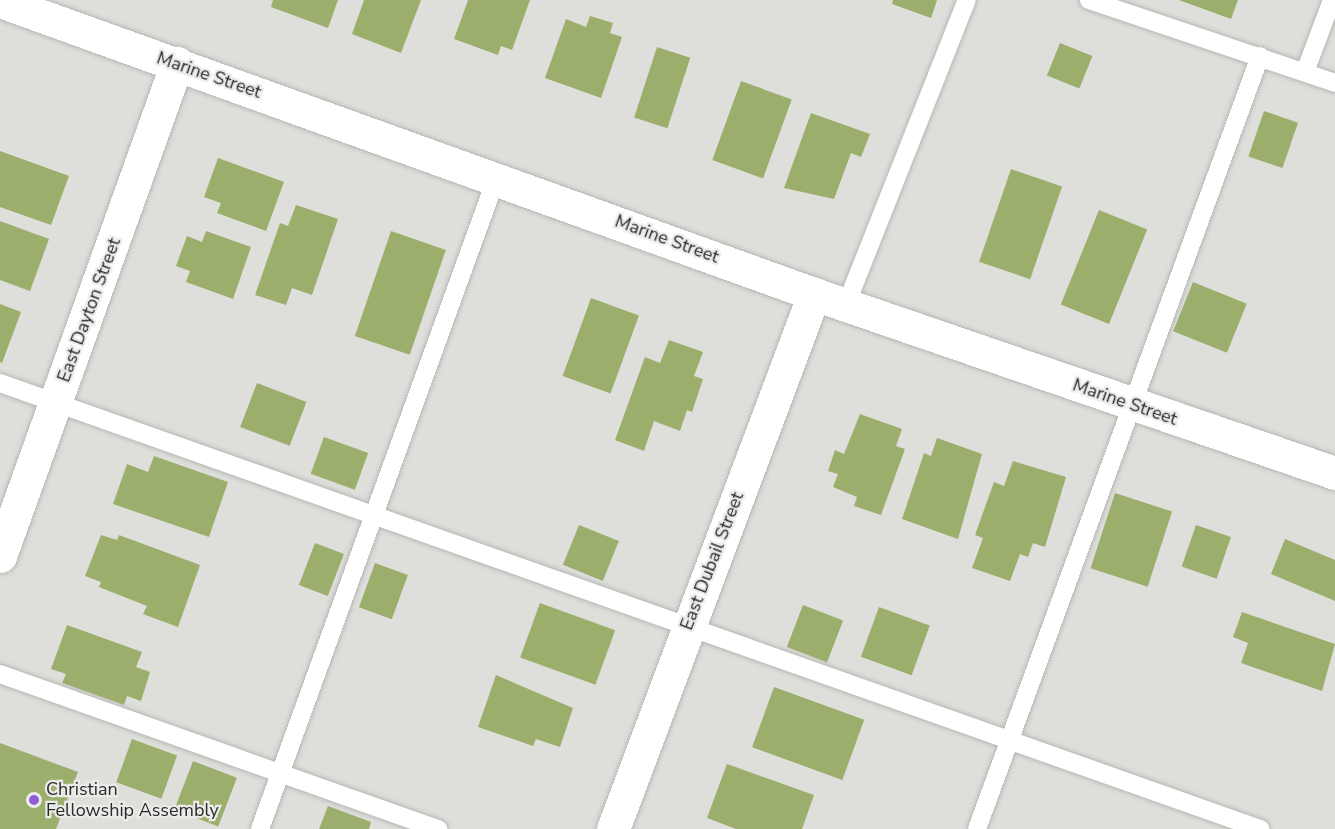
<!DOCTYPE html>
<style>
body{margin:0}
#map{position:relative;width:1335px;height:829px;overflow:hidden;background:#dedfdb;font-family:"Nunito Sans",sans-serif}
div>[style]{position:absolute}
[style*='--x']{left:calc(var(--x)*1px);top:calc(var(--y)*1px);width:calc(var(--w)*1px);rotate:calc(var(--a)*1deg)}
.building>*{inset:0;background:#9cae6c;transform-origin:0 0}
.roads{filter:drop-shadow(0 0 2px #b6b7b4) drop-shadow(0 0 2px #b6b7b4)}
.service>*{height:18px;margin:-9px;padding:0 9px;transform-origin:9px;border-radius:9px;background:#fff}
.minor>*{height:33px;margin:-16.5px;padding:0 16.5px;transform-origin:16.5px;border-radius:16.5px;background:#fff}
.dots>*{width:16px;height:16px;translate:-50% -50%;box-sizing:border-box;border:3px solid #ebece9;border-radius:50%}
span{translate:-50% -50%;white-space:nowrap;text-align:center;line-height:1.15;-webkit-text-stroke:4.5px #ebece9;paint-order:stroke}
.street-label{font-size:18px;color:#292a28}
.poi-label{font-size:18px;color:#292a28}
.left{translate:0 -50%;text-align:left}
</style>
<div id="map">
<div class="building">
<div style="clip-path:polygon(273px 0,338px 0,328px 28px,271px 7px)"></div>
<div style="clip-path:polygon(364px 0,421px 0,401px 53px,352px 34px)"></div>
<div style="clip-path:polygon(468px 0,530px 0,512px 50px,501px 46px,498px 55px,454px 39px)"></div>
<div style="clip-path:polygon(893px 0,937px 0,931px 18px,892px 4px)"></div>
<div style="clip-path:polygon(1179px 0,1238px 0,1231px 19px)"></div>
<div style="clip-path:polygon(590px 16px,613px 23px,610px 33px,622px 37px,601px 98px,545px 78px,566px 19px,586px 27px)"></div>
<div style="left:1060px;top:43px;width:35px;height:35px;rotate:22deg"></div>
<div style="left:657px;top:47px;width:35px;height:74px;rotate:18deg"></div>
<div style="left:741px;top:81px;width:54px;height:84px;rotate:20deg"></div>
<div style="left:1264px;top:111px;width:36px;height:48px;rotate:19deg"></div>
<div style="clip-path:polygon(811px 113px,870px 134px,861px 157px,851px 153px,834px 199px,784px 188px)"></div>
<div style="clip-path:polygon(0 151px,69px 176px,51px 225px,0 207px)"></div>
<div style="clip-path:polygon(218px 158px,284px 182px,266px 231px,217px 213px,221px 203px,204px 197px)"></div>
<div style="left:1011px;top:169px;width:54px;height:98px;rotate:19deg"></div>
<div style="clip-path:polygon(296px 205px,338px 219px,312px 295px,292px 288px,286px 305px,255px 295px,280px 223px,288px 226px)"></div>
<div style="left:1099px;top:210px;width:52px;height:102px;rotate:22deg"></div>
<div style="clip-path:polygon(0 221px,49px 239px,30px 291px,0 280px)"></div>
<div style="clip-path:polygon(206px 231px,251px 247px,233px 299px,186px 282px,190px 271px,176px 266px,187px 236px,202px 242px)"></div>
<div style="left:391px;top:231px;width:58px;height:111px;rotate:19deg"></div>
<div style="left:1193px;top:282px;width:58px;height:53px;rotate:22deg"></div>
<div style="left:591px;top:298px;width:51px;height:83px;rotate:20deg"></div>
<div style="clip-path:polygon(0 304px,21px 312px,2px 363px,0 362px)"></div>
<div style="clip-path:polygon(669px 340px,703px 352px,694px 376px,703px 379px,692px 412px,687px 410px,680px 431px,654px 421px,644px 451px,615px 440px,645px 357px,660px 363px)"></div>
<div style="left:257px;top:383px;width:53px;height:47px;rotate:21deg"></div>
<div style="clip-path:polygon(860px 414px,902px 429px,896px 446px,905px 449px,881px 515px,854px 506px,857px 497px,833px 487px,838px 474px,828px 471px,835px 450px,844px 454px)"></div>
<div style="left:324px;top:437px;width:47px;height:39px;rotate:20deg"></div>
<div style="clip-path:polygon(937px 438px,982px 454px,958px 539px,902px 519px,924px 453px,931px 456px)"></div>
<div style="clip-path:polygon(154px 456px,228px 482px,209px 537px,113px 504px,127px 464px,148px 472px)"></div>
<div style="clip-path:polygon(1013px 461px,1066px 477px,1045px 547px,1033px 543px,1028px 557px,1020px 554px,1010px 581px,972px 568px,983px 538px,975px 535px,994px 482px,1004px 486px)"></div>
<div style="left:1115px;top:493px;width:60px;height:79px;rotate:18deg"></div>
<div style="left:579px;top:525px;width:43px;height:43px;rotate:22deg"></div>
<div style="left:1196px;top:525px;width:37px;height:44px;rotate:19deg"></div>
<div style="clip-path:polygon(101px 535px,117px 540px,119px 535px,200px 565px,178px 627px,143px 614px,147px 606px,99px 587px,101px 582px,85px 576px)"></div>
<div style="clip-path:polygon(1285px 539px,1335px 560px,1335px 601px,1271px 574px)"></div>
<div style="left:315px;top:543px;width:31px;height:45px;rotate:21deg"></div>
<div style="left:375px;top:563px;width:35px;height:47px;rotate:20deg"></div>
<div style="left:540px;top:603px;width:80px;height:58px;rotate:20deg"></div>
<div style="left:803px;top:605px;width:43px;height:45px;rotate:21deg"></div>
<div style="left:879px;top:607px;width:54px;height:53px;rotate:20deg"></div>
<div style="clip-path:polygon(1242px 612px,1335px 644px,1322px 691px,1241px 663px,1248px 643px,1233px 637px)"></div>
<div style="clip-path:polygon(67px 625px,142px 652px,136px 667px,150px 672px,141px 701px,127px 696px,124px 705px,62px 683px,66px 674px,51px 669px)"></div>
<div style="clip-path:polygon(496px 675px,573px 708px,560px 747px,536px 739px,533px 746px,478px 727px)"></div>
<div style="left:774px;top:687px;width:96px;height:64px;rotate:20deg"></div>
<div style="left:132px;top:739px;width:48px;height:46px;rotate:20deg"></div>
<div style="clip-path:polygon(0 743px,78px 772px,56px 829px,0 829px)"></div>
<div style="left:193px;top:761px;width:47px;height:52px;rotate:21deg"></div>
<div style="clip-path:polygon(727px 764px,814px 795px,802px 829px,736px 829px,707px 818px)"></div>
<div style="clip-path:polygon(328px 806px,371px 822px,369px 829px,319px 829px)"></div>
</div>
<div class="roads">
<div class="service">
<div style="--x:1089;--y:0;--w:260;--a:18.6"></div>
<div style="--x:1305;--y:72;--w:77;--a:-69.4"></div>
<div style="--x:846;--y:305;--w:328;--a:-68.4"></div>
<div style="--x:0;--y:383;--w:1337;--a:19.49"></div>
<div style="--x:0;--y:674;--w:465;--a:19.5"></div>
<div style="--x:260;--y:829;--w:695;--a:-70.05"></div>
<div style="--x:977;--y:829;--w:823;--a:-69.89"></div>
</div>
<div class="minor">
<div style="--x:0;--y:1;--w:865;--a:19.8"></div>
<div style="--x:814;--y:294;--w:551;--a:18.96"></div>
<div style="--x:0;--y:556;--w:524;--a:-70.25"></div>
<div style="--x:613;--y:829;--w:572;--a:-69.41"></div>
</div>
</div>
<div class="dots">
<div style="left:34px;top:800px;background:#945cd4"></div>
</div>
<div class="street-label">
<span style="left:209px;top:75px;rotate:19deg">Marine Street</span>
<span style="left:667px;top:239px;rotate:20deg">Marine Street</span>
<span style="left:89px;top:310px;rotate:-70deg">East Dayton Street</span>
<span style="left:1125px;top:402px;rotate:19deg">Marine Street</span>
<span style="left:712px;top:561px;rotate:-69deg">East Dubail Street</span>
</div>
<div class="poi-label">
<span class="left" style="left:46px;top:800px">Christian<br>Fellowship Assembly</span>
</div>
</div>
